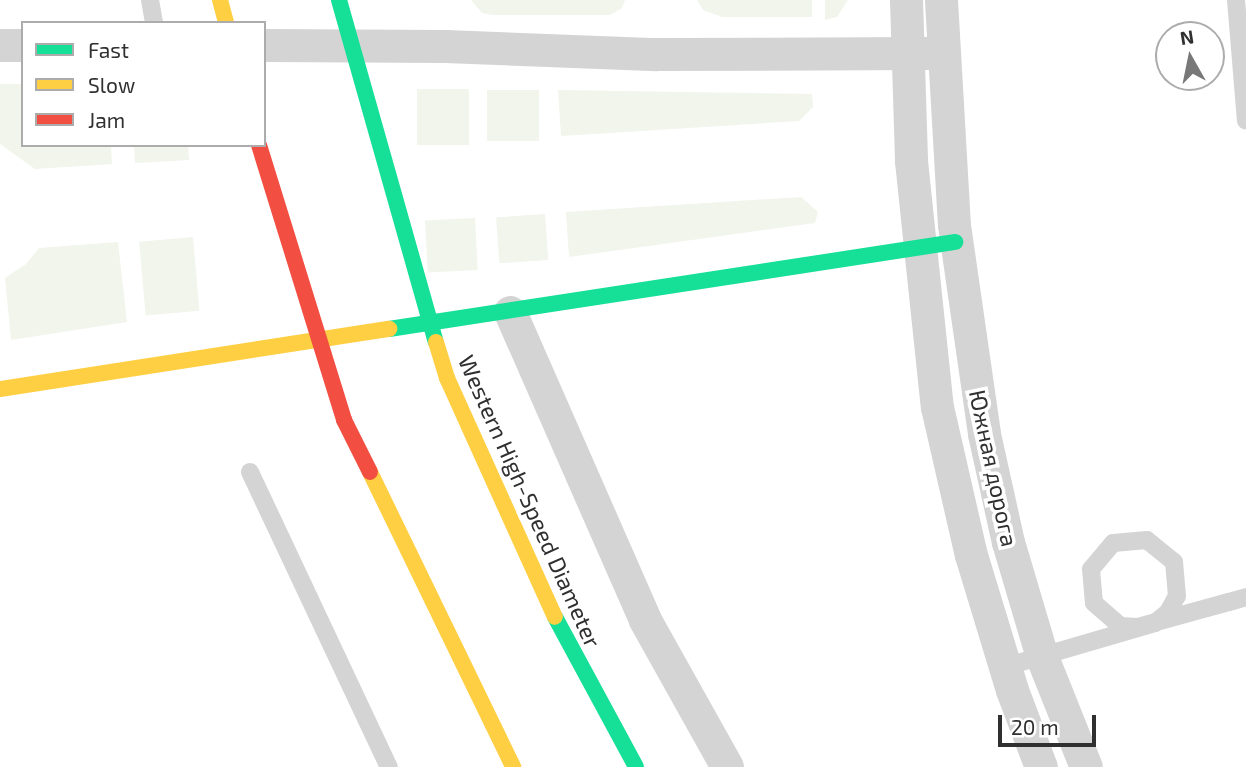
<!DOCTYPE html>
<meta charset="utf-8">
<style>
body{margin:0}
#map{position:relative;width:1246px;height:767px;overflow:hidden;background:#fff;font-family:"Exo 2",sans-serif}
div>[style]{position:absolute}
[style*='--x']{left:calc(var(--x)*1px);top:calc(var(--y)*1px);width:calc(var(--w)*1px);rotate:calc(var(--a)*1deg)}
.green>*{inset:0;background:#f1f5ec;transform-origin:0 0}
.lane>*{height:18px;margin:-9px;padding:0 9px;transform-origin:9px;border-radius:9px;background:#d4d4d4}
.street>*{height:33px;margin:-16.5px;padding:0 16.5px;transform-origin:16.5px;border-radius:16.5px;background:#d4d4d4}
.fast>*{height:16px;margin:-8px;padding:0 8px;transform-origin:8px;border-radius:8px;background:#16e098}
.slow>*{height:16px;margin:-8px;padding:0 8px;transform-origin:8px;border-radius:8px;background:#ffcf43}
.lane-bridge>*{height:18px;margin:-9px;padding:0 9px;transform-origin:9px;border-radius:9px;background:#d4d4d4}
.fast-bridge>*{height:16px;margin:-8px;padding:0 8px;transform-origin:8px;border-radius:8px;background:#16e098}
.slow-bridge>*{height:16px;margin:-8px;padding:0 8px;transform-origin:8px;border-radius:8px;background:#ffcf43}
.jam-bridge>*{height:16px;margin:-8px;padding:0 8px;transform-origin:8px;border-radius:8px;background:#f24e42}
span{translate:-50% -50%;white-space:nowrap;text-align:center;line-height:1.15;-webkit-text-stroke:7px #fff;paint-order:stroke}
.street-label{font-size:23px;color:#303030}
.legend{position:absolute;left:21px;top:21px;width:245px;height:126px;box-sizing:border-box;background:#fff;border:2px solid #acacac;margin:0;padding:9px 12px;list-style:none;font-size:21px;color:#303030}
.legend li{display:flex;align-items:center;gap:14px;height:35px}
.legend b{width:35px;border:2px solid #acacac}
.north{position:absolute;left:1155px;top:21px;width:70px;height:70px;box-sizing:border-box;background:#fff;border:2px solid #acacac;border-radius:50%;rotate:351deg;font-size:19px;font-weight:700;line-height:28px;text-align:center;color:#303030}
.north::after{content:'';display:block;margin:auto;width:24px;height:32px;background:#787878;clip-path:polygon(50% 0,100% 100%,50% 72%,0 100%)}
.scale{position:absolute;left:998px;top:715px;width:98px;height:32px;box-sizing:border-box;border:4px solid #303030;border-top:0;padding-left:9px;font-size:21px;line-height:24px;white-space:nowrap;color:#303030;-webkit-text-stroke:5px #fff;paint-order:stroke}
</style>
<div id="map">
<div class="green">
<div style="clip-path:polygon(471px 0,625px 0,622px 8px,610px 15px,493px 15px,482px 13px)"></div>
<div style="clip-path:polygon(697px 0,812px 0,812px 17px,722px 17px,703px 10px)"></div>
<div style="clip-path:polygon(825px 0,848px 0,837px 17px,825px 20px)"></div>
<div style="clip-path:polygon(0 84px,23px 84px,23px 145px,111px 145px,112px 164px,35px 169px,0 144px)"></div>
<div style="left:417px;top:89px;width:52px;height:56px"></div>
<div style="left:487px;top:90px;width:52px;height:51px"></div>
<div style="clip-path:polygon(558px 90px,812px 94px,813px 107px,799px 121px,561px 136px)"></div>
<div style="clip-path:polygon(134px 145px,188px 145px,189px 160px,135px 163px)"></div>
<div style="clip-path:polygon(801px 197px,818px 212px,815px 223px,569px 257px,566px 212px)"></div>
<div style="left:545px;top:214px;width:46px;height:49px;rotate:86deg"></div>
<div style="left:475px;top:218px;width:52px;height:50px;rotate:87deg"></div>
<div style="left:193px;top:237px;width:74px;height:54px;rotate:85deg"></div>
<div style="clip-path:polygon(118px 242px,127px 322px,11px 340px,5px 278px,26px 264px,39px 248px)"></div>
</div>
<div class="lane">
<div style="--x:150;--y:0;--w:23;--a:80"></div>
<div style="--x:1236;--y:0;--w:121;--a:85.3"></div>
<div style="--x:250;--y:472;--w:326;--a:64.8"></div>
<div style="--x:1229;--y:602;--w:18;--a:-16"></div>
<div style="--x:1004;--y:667;--w:157;--a:-16.2"></div>
<div style="--x:1155;--y:623;--w:17;--a:-40"></div>
<div style="--x:1168;--y:612;--w:18;--a:-61"></div>
<div style="--x:1177;--y:596;--w:34;--a:-95"></div>
</div>
<div class="street">
<div style="--x:906;--y:0;--w:161;--a:88.2"></div>
<div style="--x:911;--y:161;--w:247;--a:84"></div>
<div style="--x:937;--y:407;--w:152;--a:77.1"></div>
<div style="--x:971;--y:555;--w:141;--a:73.1"></div>
<div style="--x:1012;--y:690;--w:82;--a:69.4"></div>
<div style="--x:941;--y:0;--w:225;--a:86.7"></div>
<div style="--x:954;--y:225;--w:211;--a:81.8"></div>
<div style="--x:984;--y:434;--w:111;--a:77.5"></div>
<div style="--x:1008;--y:542;--w:120;--a:73.5"></div>
<div style="--x:1042;--y:657;--w:118;--a:68.2"></div>
<div style="--x:0;--y:45;--w:23;--a:0"></div>
<div style="--x:264;--y:45;--w:181;--a:0.3"></div>
<div style="--x:445;--y:46;--w:212;--a:2.2"></div>
<div style="--x:657;--y:54;--w:270;--a:-0.2"></div>
<div style="--x:510;--y:312;--w:336;--a:66.3"></div>
<div style="--x:645;--y:620;--w:168;--a:60.8"></div>
</div>
<div class="fast">
<div style="--x:389;--y:329;--w:573;--a:-8.74"></div>
</div>
<div class="slow">
<div style="--x:220;--y:0;--w:24;--a:75"></div>
<div style="--x:0;--y:389;--w:394;--a:-8.8"></div>
</div>
<div class="lane-bridge">
<div style="--x:1174;--y:562;--w:35;--a:-141"></div>
<div style="--x:1147;--y:540;--w:34;--a:175"></div>
<div style="--x:1113;--y:543;--w:34;--a:130"></div>
<div style="--x:1091;--y:569;--w:34;--a:85"></div>
<div style="--x:1094;--y:603;--w:35;--a:41"></div>
<div style="--x:1120;--y:626;--w:18;--a:3"></div>
<div style="--x:1138;--y:627;--w:94;--a:-15.4"></div>
</div>
<div class="fast-bridge">
<div style="--x:339;--y:0;--w:355;--a:74.2"></div>
<div style="--x:555;--y:617;--w:170;--a:61.6"></div>
</div>
<div class="slow-bridge">
<div style="--x:436;--y:342;--w:38;--a:73"></div>
<div style="--x:447;--y:378;--w:262;--a:65.7"></div>
<div style="--x:370;--y:472;--w:328;--a:64.1"></div>
</div>
<div class="jam-bridge">
<div style="--x:259;--y:145;--w:288;--a:72.8"></div>
<div style="--x:344;--y:420;--w:58;--a:63.4"></div>
</div>
<div class="street-label">
<span style="left:994px;top:468px;rotate:78deg">Южная дорога</span>
<span style="left:530px;top:501px;rotate:66deg">Western High-Speed Diameter</span>
</div>
<ul class="legend">
<li><b style="height:9px;background:#16e098"></b>Fast</li>
<li><b style="height:9px;background:#ffcf43"></b>Slow</li>
<li><b style="height:9px;background:#f24e42"></b>Jam</li>
</ul>
<div class="north">N</div>
<div class="scale">20 m</div>
</div>
